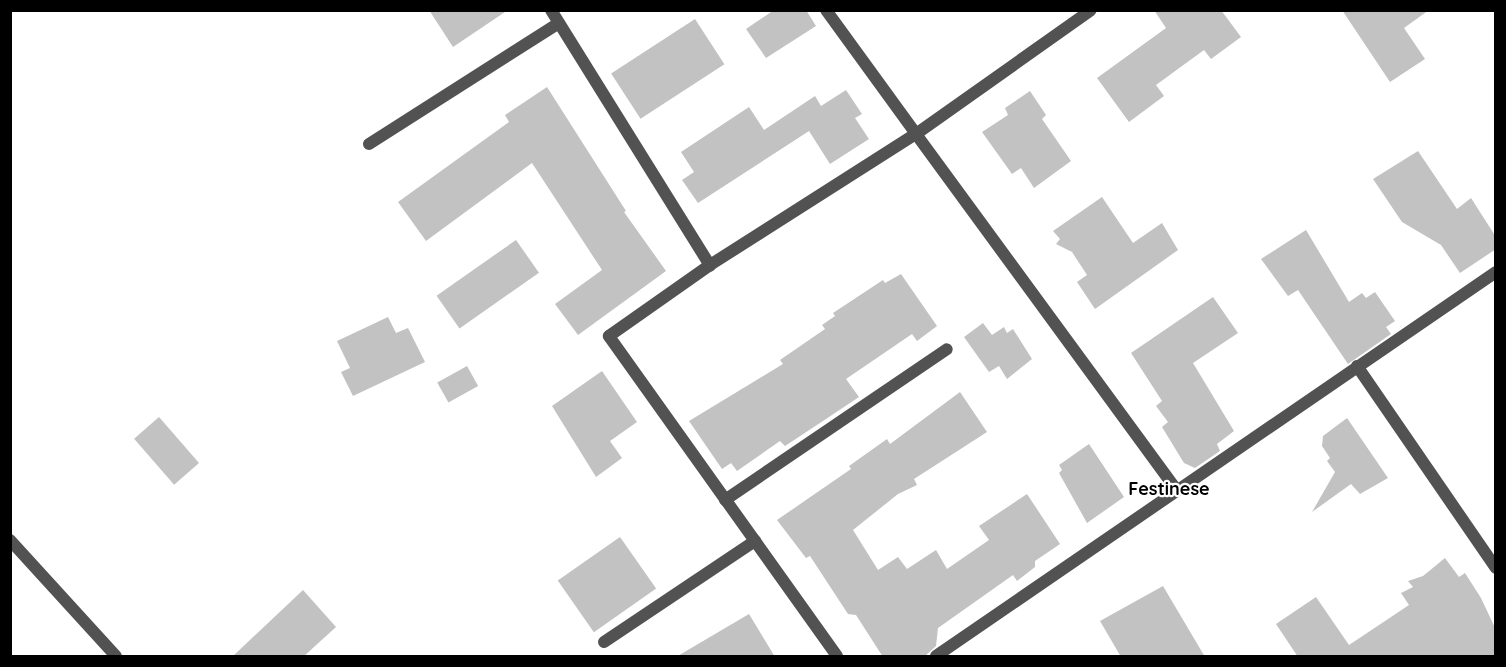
<!DOCTYPE html>
<style>
body{margin:0}
#map{position:relative;width:1506px;height:667px;overflow:hidden;background:#fff;font-family:Quicksand,sans-serif}
div>[style]{position:absolute}
[style*='--x']{left:calc(var(--x)*1px);top:calc(var(--y)*1px);width:calc(var(--w)*1px);rotate:calc(var(--a)*1deg)}
.building>*{inset:0;background:#c2c2c2;transform-origin:0 0}
.lane>*{height:12px;margin:-6px;padding:0 6px;transform-origin:6px;border-radius:6px;background:#525252}
.street>*{height:12px;margin:-6px;padding:0 6px;transform-origin:6px;border-radius:6px;background:#525252}
span{translate:-50% -50%;white-space:nowrap;text-align:center;line-height:1.15;-webkit-text-stroke:4.5px #fff;paint-order:stroke}
.quarter-label{font-size:18px;color:#000;font-weight:700}
.frame{position:absolute;inset:0;border:12px solid #000;pointer-events:none}
</style>
<div id="map">
<div class="building">
<div style="clip-path:polygon(429px 10px,508px 10px,453px 47px)"></div>
<div style="clip-path:polygon(774px 10px,806px 10px,816px 26px,766px 58px,746px 29px)"></div>
<div style="clip-path:polygon(1154px 10px,1221px 10px,1241px 37px,1211px 59px,1204px 50px,1156px 85px,1164px 96px,1129px 122px,1097px 78px,1166px 28px)"></div>
<div style="clip-path:polygon(1342px 10px,1429px 10px,1404px 28px,1425px 59px,1390px 82px)"></div>
<div style="left:695px;top:19px;width:54px;height:100px;rotate:57deg"></div>
<div style="clip-path:polygon(547px 87px,626px 211px,624px 212px,666px 271px,578px 335px,555px 304px,602px 270px,532px 163px,426px 241px,398px 202px,509px 122px,505px 115px)"></div>
<div style="clip-path:polygon(846px 90px,862px 114px,855px 118px,869px 139px,830px 164px,809px 131px,698px 203px,682px 180px,694px 172px,681px 152px,749px 107px,764px 130px,815px 96px,821px 106px)"></div>
<div style="clip-path:polygon(1030px 91px,1046px 115px,1042px 119px,1071px 161px,1034px 188px,1021px 168px,1012px 174px,982px 132px,1008px 115px,1005px 108px)"></div>
<div style="clip-path:polygon(1418px 151px,1457px 209px,1471px 198px,1496px 237px,1496px 249px,1460px 273px,1441px 245px,1402px 222px,1373px 179px)"></div>
<div style="clip-path:polygon(1102px 197px,1133px 243px,1162px 223px,1178px 250px,1095px 309px,1077px 282px,1087px 275px,1072px 252px,1056px 244px,1060px 239px,1053px 231px)"></div>
<div style="clip-path:polygon(1306px 230px,1349px 302px,1362px 293px,1366px 298px,1375px 292px,1395px 321px,1386px 327px,1391px 334px,1348px 364px,1298px 290px,1288px 296px,1261px 259px)"></div>
<div style="left:516px;top:240px;width:40px;height:97px;rotate:55deg"></div>
<div style="clip-path:polygon(901px 274px,937px 326px,917px 341px,912px 334px,846px 379px,859px 397px,823px 421px,785px 446px,780px 441px,737px 471px,731px 463px,722px 469px,689px 421px,783px 364px,780px 360px,825px 329px,822px 325px,835px 316px,833px 313px,883px 280px,885px 283px)"></div>
<div style="clip-path:polygon(1213px 297px,1238px 333px,1193px 363px,1234px 431px,1217px 444px,1220px 451px,1195px 468px,1184px 463px,1162px 427px,1168px 422px,1156px 406px,1162px 401px,1131px 353px)"></div>
<div style="clip-path:polygon(388px 317px,396px 333px,408px 328px,425px 362px,353px 396px,341px 372px,350px 368px,337px 341px)"></div>
<div style="clip-path:polygon(983px 323px,992px 335px,1004px 327px,1007px 333px,1013px 329px,1032px 359px,1007px 379px,999px 366px,989px 372px,964px 337px)"></div>
<div style="left:467px;top:366px;width:23px;height:34px;rotate:61deg"></div>
<div style="clip-path:polygon(602px 371px,637px 422px,610px 441px,622px 458px,596px 477px,552px 406px)"></div>
<div style="clip-path:polygon(960px 392px,987px 432px,914px 479px,917px 485px,898px 494px,853px 530px,878px 570px,898px 557px,907px 569px,936px 550px,947px 569px,989px 540px,979px 526px,1027px 494px,1060px 544px,1035px 561px,1035px 567px,1017px 581px,1013px 575px,938px 628px,936px 646px,924px 657px,883px 657px,856px 615px,848px 614px,810px 556px,806px 558px,777px 520px,851px 469px,849px 466px,887px 439px,890px 444px)"></div>
<div style="left:159px;top:417px;width:61px;height:33px;rotate:49deg"></div>
<div style="clip-path:polygon(1347px 418px,1388px 478px,1360px 494px,1351px 484px,1312px 512px,1335px 472px,1327px 461px,1330px 458px,1322px 446px,1323px 436px)"></div>
<div style="clip-path:polygon(1089px 444px,1124px 497px,1087px 523px,1059px 473px,1062px 470px,1059px 465px)"></div>
<div style="left:620px;top:537px;width:63px;height:76px;rotate:55deg"></div>
<div style="clip-path:polygon(1445px 558px,1459px 577px,1465px 573px,1481px 598px,1496px 630px,1496px 657px,1298px 657px,1276px 624px,1316px 597px,1349px 645px,1409px 605px,1401px 593px,1413px 587px,1408px 581px,1423px 576px)"></div>
<div style="clip-path:polygon(1163px 586px,1205px 657px,1121px 657px,1100px 621px)"></div>
<div style="clip-path:polygon(303px 590px,336px 627px,303px 657px,232px 657px)"></div>
<div style="clip-path:polygon(749px 614px,775px 657px,676px 657px)"></div>
</div>
<div class="lane">
<div style="--x:826;--y:10;--w:153;--a:54"></div>
<div style="--x:369;--y:144;--w:225;--a:-32.5"></div>
<div style="--x:725;--y:500;--w:268;--a:-34.2"></div>
<div style="--x:604;--y:642;--w:182;--a:-33.8"></div>
</div>
<div class="street">
<div style="--x:551;--y:10;--w:301;--a:58.1"></div>
<div style="--x:916;--y:134;--w:441;--a:53.8"></div>
<div style="--x:1357;--y:366;--w:245;--a:55.5"></div>
<div style="--x:10;--y:540;--w:157;--a:47.6"></div>
<div style="--x:837;--y:656;--w:393;--a:-125.5"></div>
<div style="--x:609;--y:336;--w:123;--a:-35.1"></div>
<div style="--x:710;--y:265;--w:244;--a:-32.5"></div>
<div style="--x:916;--y:134;--w:214;--a:-35.3"></div>
<div style="--x:936;--y:656;--w:679;--a:-34.44"></div>
</div>
<div class="quarter-label">
<span style="left:1169px;top:489px">Festinese</span>
</div>
<div class="frame"></div>
</div>
